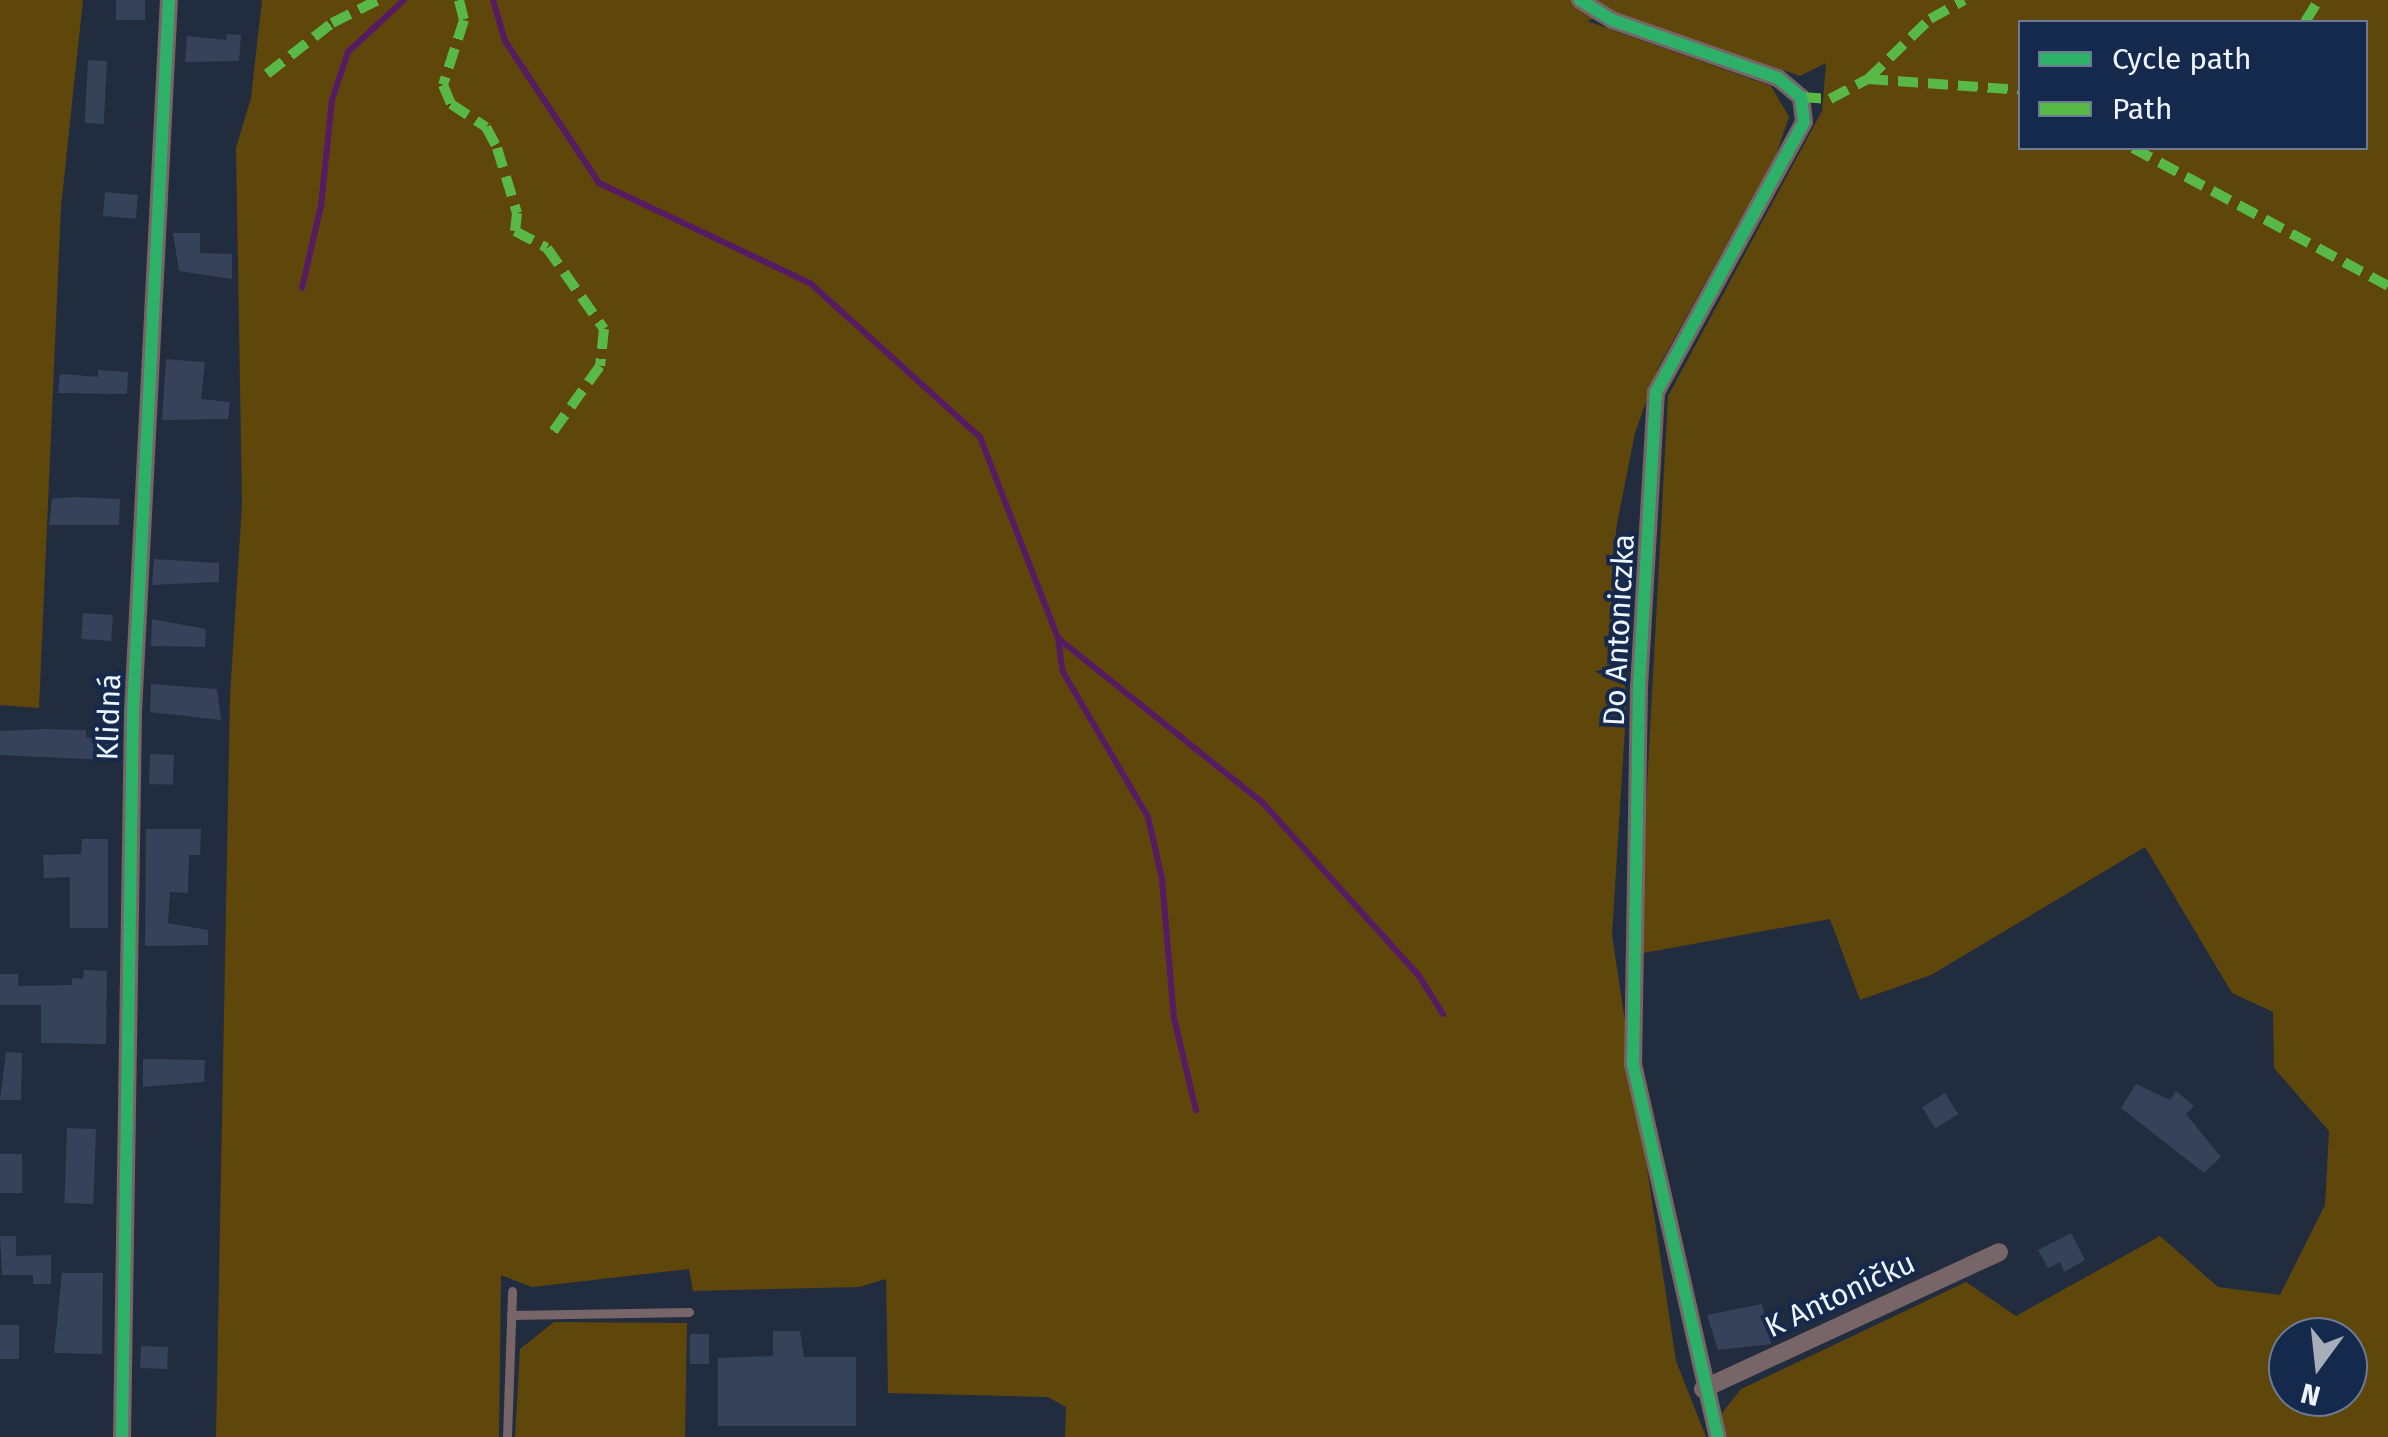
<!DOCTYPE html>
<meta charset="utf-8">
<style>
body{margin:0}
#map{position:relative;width:2388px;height:1437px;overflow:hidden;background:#222c3f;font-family:"Fira Sans",sans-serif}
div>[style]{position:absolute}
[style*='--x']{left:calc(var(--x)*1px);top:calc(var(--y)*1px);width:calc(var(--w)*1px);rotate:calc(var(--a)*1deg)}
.green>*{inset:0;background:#5f460b}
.stream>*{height:6px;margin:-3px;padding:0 3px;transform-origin:3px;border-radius:3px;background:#571b64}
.building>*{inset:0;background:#354259;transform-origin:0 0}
.lane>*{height:9px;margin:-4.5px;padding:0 4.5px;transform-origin:4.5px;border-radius:4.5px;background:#786567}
.street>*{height:18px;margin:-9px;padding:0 9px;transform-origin:9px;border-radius:9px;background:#786567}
.quiet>*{height:10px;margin-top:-5px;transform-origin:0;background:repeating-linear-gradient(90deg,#58b947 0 20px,transparent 0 30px)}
.cycleway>*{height:12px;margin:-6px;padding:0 6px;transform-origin:6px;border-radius:6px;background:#2db169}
span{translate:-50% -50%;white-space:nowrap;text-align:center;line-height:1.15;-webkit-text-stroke:8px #15294c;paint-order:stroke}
.street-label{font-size:30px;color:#eef4fd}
.legend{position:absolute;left:2018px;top:20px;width:350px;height:130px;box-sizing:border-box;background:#15294c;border:2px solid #6c7a93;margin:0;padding:12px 18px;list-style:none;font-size:30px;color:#eef4fd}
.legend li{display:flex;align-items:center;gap:20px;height:50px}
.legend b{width:50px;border:2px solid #6c7a93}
.north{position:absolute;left:2268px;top:1317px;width:100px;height:100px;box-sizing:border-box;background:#15294c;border:2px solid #6c7a93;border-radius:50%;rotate:195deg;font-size:28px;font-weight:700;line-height:40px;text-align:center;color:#eef4fd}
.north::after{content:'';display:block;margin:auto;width:35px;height:45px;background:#a7aeba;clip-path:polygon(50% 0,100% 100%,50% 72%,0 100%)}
</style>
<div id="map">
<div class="green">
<div style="clip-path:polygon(0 0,83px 0,61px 207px,39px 708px,0 705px)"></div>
<div style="clip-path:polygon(evenodd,262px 0,2388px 0,2388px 1437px,1727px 1437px,1721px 1414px,1741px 1389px,1966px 1282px,2016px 1316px,2160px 1236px,2218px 1287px,2280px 1295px,2325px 1205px,2329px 1131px,2274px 1068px,2273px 1012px,2232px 993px,2145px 847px,1931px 975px,1860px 1000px,1830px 919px,1638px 954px,1668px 396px,1822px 111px,1826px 63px,1800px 76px,1612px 12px,1587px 21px,1771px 86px,1789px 117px,1776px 155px,1658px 368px,1635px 433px,1616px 529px,1614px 640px,1627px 695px,1612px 935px,1676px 1361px,1706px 1437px,1065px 1437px,1066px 1407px,1048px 1397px,888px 1393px,886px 1279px,859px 1287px,693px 1291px,689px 1269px,532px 1287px,501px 1275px,499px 1437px,216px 1437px,230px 696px,242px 504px,236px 148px,251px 98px,262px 0,2020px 22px,2366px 22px,2366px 148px,2020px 148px,2020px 22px,262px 0,2288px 1337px,2348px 1337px,2348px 1397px,2288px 1397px,2288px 1337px)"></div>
<div style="clip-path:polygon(554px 1322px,687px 1323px,685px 1437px,515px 1437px,520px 1349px)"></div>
</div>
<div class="stream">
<div style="--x:493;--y:0;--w:43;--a:73.7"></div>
<div style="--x:505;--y:41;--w:170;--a:56.5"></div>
<div style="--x:599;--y:183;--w:233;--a:25.4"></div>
<div style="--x:810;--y:283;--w:229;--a:42.2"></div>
<div style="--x:980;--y:437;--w:216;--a:68.8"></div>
<div style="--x:1058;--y:638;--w:34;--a:82"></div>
<div style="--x:1063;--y:672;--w:168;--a:59.6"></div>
<div style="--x:1148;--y:817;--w:64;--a:77.3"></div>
<div style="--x:1162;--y:879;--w:140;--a:85.1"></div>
<div style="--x:1174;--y:1018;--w:95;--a:76.6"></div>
<div style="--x:302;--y:288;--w:84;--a:-77"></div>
<div style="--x:321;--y:206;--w:107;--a:-84.1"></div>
<div style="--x:332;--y:100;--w:51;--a:-71.6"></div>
<div style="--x:348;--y:52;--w:76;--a:-42.9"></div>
<div style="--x:1059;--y:639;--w:260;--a:38.8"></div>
<div style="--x:1262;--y:802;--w:234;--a:47.9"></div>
<div style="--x:1419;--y:976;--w:45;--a:57.7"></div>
</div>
<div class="building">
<div style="left:116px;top:0;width:29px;height:20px"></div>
<div style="clip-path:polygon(227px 34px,241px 35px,239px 61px,185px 62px,187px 36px,226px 40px)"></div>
<div style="left:88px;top:60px;width:19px;height:63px;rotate:3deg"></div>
<div style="left:105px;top:192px;width:33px;height:24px;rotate:5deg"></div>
<div style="clip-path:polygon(173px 233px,200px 233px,200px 253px,232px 254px,232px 279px,179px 271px)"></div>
<div style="clip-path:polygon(166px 359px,205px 362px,201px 399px,230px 402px,228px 419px,162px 420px)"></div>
<div style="clip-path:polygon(98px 370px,128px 372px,127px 394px,58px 393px,60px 374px,98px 377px)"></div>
<div style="clip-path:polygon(73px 497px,120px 499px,119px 525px,49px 525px,52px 499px)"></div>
<div style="clip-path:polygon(154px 559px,219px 563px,219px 582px,152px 585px)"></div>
<div style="left:83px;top:613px;width:30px;height:26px;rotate:4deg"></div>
<div style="clip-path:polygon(152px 619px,206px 629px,205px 647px,151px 646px)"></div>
<div style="clip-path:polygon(151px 684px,217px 689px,221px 720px,150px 712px)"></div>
<div style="clip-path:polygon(43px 729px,86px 730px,86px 737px,109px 743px,108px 760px,0 755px,0 731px)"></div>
<div style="left:150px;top:754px;width:24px;height:30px;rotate:2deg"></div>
<div style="clip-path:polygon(146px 829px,201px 829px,200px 855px,189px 855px,188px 893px,170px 892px,168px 923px,208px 930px,208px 945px,145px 946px)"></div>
<div style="clip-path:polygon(82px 839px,108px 839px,108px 928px,70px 928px,70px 877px,44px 878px,43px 855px,81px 854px)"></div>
<div style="clip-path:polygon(84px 970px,107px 971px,106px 1044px,41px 1043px,41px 1005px,0 1005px,0 974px,18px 974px,18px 986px,72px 985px,72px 978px,83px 979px)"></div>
<div style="clip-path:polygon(6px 1052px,22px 1053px,21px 1100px,0 1100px)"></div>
<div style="clip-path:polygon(143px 1059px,205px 1060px,204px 1082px,143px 1087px)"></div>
<div style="clip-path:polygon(2136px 1084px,2170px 1100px,2176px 1091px,2194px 1106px,2186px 1114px,2221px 1157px,2204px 1173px,2121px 1108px)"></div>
<div style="left:1945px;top:1093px;width:25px;height:27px;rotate:58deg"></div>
<div style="left:67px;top:1128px;width:29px;height:75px;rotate:2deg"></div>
<div style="left:0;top:1154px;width:22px;height:39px"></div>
<div style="clip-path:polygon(2071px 1233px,2085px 1260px,2064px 1272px,2060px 1262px,2048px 1268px,2038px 1250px)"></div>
<div style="clip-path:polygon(0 1236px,16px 1236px,16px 1256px,51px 1255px,51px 1284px,33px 1284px,33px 1275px,2px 1275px)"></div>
<div style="clip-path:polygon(62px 1273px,103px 1273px,102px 1354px,54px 1353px)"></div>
<div style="clip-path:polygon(1762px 1304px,1771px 1344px,1718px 1350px,1707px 1315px)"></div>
<div style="left:0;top:1325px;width:19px;height:34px"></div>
<div style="clip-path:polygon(773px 1331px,800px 1331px,804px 1357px,856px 1357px,856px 1426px,718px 1426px,718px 1358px,773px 1356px)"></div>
<div style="left:690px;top:1334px;width:19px;height:30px"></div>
<div style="left:141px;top:1346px;width:27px;height:22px;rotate:2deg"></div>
</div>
<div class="lane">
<div style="--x:511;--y:1315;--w:178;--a:-1"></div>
<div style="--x:507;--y:1437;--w:146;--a:-88"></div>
</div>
<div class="street">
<div style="--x:1580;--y:0;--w:38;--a:32"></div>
<div style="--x:1612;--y:20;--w:176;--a:19.3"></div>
<div style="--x:1778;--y:78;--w:30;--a:40"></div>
<div style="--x:1801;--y:97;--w:25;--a:83"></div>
<div style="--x:1804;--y:122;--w:308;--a:118.7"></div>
<div style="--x:1656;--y:392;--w:294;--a:93.3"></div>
<div style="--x:1639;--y:686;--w:378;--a:90.9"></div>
<div style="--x:1633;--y:1064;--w:383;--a:77.2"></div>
<div style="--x:1703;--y:1389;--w:326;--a:-24.8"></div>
<div style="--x:122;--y:1437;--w:725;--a:-89.13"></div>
<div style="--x:133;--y:712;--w:713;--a:-87.11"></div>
</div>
<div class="quiet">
<div style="--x:459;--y:0;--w:21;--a:76"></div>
<div style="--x:464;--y:20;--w:68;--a:107.9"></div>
<div style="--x:443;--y:85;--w:21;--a:67"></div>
<div style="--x:451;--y:104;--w:42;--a:33.3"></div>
<div style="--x:486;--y:127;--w:24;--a:62"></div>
<div style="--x:497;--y:148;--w:68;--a:72.9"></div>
<div style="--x:517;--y:213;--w:18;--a:96"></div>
<div style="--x:515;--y:231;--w:36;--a:28"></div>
<div style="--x:547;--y:248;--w:99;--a:54.9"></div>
<div style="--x:604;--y:329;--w:37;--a:96"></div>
<div style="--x:600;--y:366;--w:82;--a:125.6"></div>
<div style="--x:2305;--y:22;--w:26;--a:-58"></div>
<div style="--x:267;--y:74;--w:83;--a:-38.1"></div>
<div style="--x:332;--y:23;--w:51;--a:-26.6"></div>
<div style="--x:1868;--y:79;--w:152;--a:4.1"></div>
<div style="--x:1801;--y:97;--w:29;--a:4"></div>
<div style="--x:1830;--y:99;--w:43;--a:-27.8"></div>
<div style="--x:1868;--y:79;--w:86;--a:-44.1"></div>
<div style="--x:1930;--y:19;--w:39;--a:-29"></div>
<div style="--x:2133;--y:148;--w:290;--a:28.4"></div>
</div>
<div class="cycleway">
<div style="--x:1580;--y:0;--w:38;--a:32"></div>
<div style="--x:1612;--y:20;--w:176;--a:19.3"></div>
<div style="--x:1778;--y:78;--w:30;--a:40"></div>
<div style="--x:1801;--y:97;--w:25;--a:83"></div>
<div style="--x:1804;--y:122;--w:308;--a:118.7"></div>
<div style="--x:1656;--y:392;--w:294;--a:93.3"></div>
<div style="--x:1639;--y:686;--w:378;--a:90.9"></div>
<div style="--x:1633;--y:1064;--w:383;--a:77.2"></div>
<div style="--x:122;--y:1437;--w:725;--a:-89.13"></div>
<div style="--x:133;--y:712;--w:713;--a:-87.11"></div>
</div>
<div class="street-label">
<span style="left:1619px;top:630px;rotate:-87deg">Do Antoniczka</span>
<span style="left:109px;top:717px;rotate:-88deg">Klidná</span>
<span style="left:1840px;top:1295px;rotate:-25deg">K Antoníčku</span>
</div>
<ul class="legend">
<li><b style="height:12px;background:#2db169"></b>Cycle path</li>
<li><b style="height:12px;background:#58b947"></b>Path</li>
</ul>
<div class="north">N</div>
</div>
